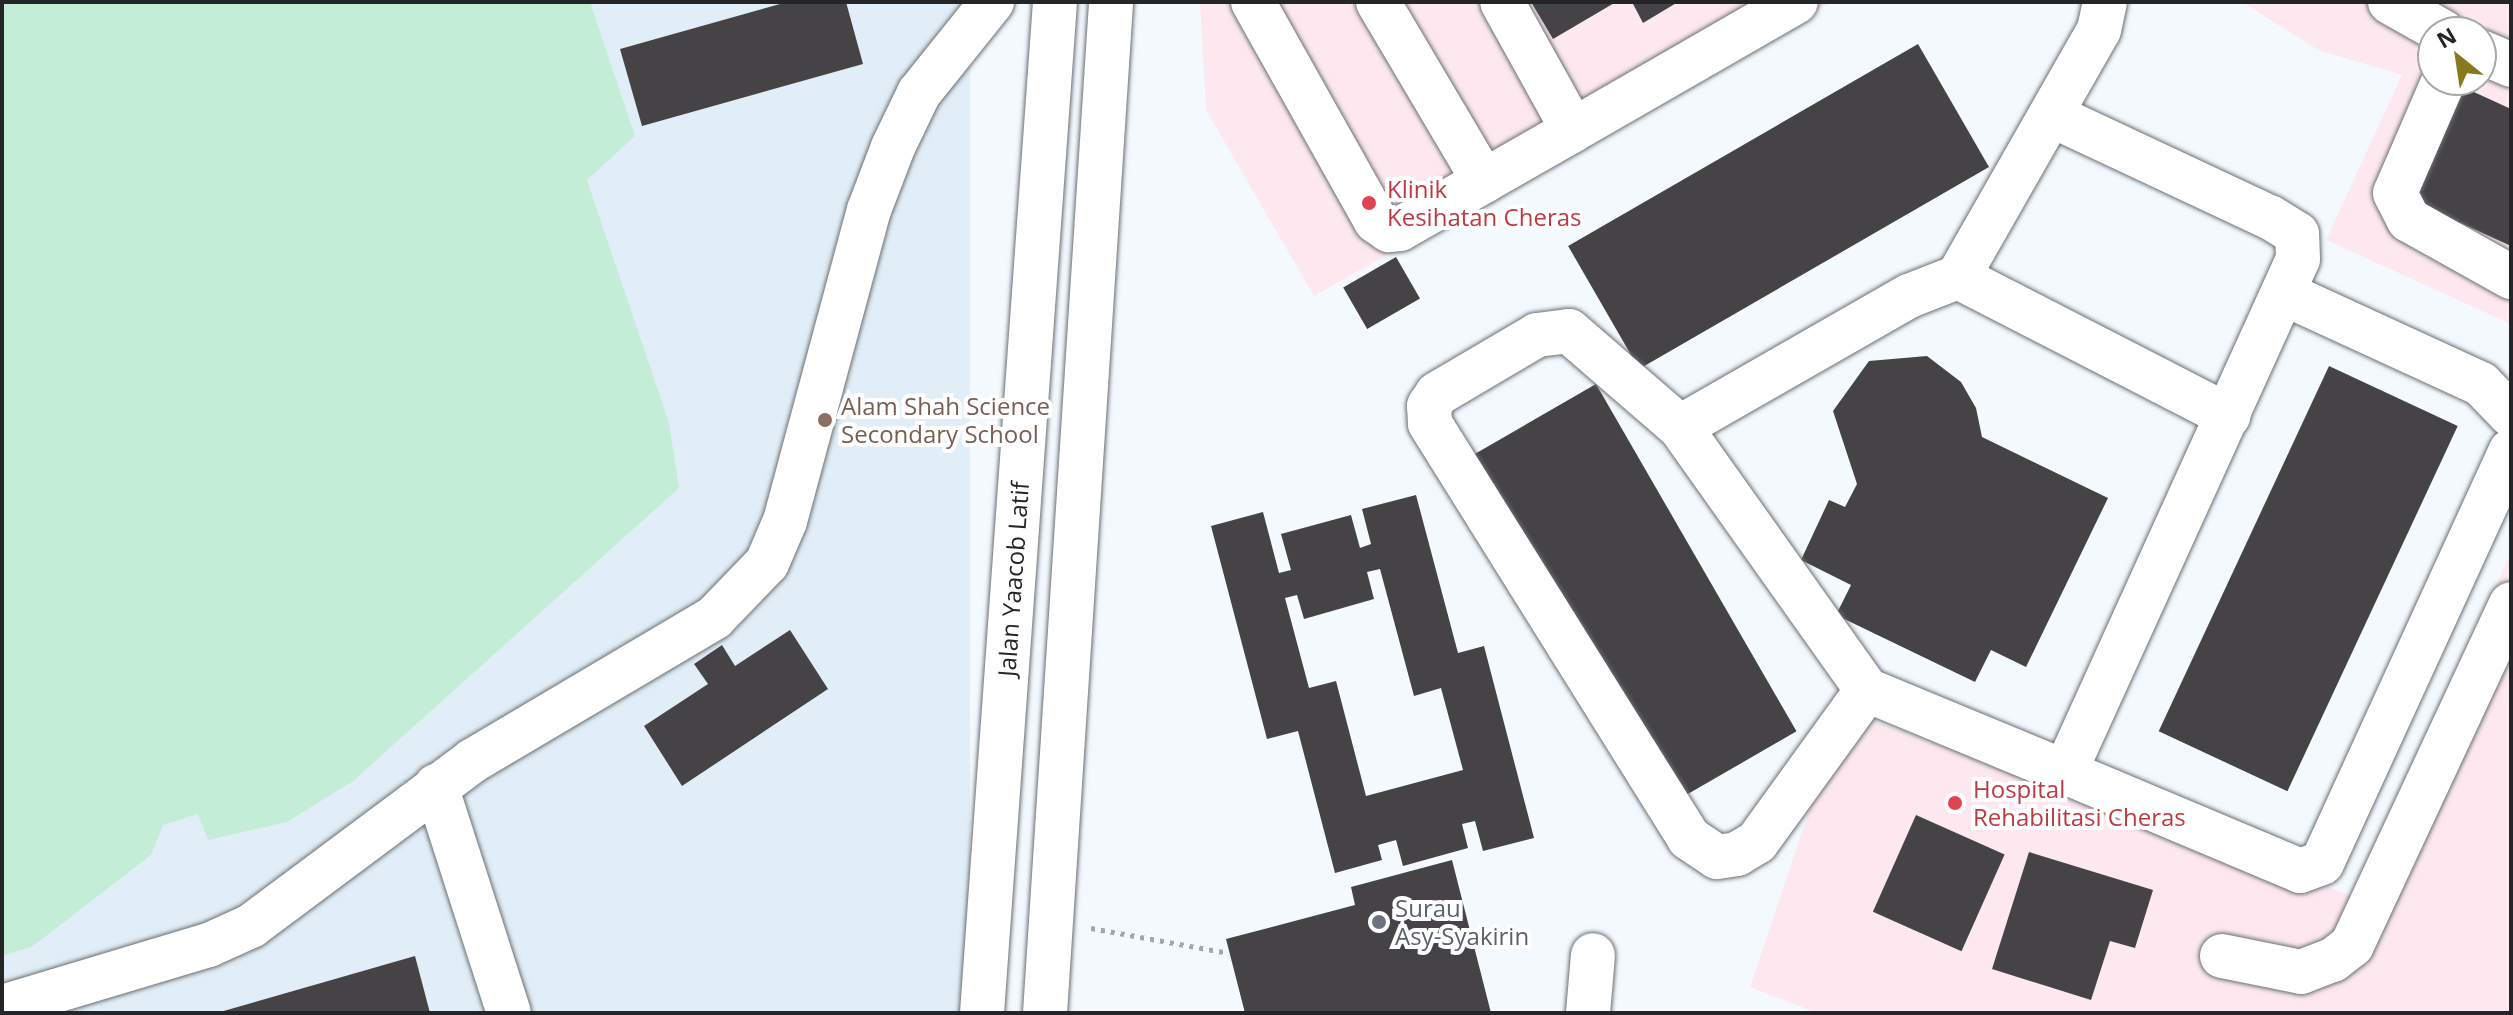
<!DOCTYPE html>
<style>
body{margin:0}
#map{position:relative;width:2513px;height:1015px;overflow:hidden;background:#f4f9fe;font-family:"Open Sans",sans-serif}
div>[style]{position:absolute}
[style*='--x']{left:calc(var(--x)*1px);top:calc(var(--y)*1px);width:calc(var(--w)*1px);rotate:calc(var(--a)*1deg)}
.built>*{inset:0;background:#e2eef7;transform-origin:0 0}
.medical>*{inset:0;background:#fde8ef}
.green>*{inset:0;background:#c3edd6}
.building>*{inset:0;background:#464347;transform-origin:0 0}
.path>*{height:5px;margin-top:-2.5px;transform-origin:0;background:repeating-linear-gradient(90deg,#a3a7ab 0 4px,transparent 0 10px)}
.roads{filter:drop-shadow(0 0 2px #6b7074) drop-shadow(0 0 2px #6b7074)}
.minor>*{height:44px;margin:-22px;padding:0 22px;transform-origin:22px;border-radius:22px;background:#fff}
.major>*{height:44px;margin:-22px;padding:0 22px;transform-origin:22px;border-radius:22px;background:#fff}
.dots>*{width:22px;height:22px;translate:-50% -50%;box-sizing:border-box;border:4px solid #fff;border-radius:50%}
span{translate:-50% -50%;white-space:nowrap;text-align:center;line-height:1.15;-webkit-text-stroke:8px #fff;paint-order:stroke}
.health-label{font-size:24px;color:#be3a42}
.left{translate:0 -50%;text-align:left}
.education-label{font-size:24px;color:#785e54}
.street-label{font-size:24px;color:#232527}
.worship-label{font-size:24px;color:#5b616d}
.frame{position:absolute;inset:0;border:4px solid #232527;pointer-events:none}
.north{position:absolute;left:2417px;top:16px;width:80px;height:80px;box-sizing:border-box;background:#fff;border:2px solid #a7a8a9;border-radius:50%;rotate:330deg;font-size:22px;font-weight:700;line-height:32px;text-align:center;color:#232527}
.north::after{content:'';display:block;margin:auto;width:28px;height:36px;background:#88791e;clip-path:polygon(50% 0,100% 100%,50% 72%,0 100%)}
</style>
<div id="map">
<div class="built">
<div style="left:2px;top:2px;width:968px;height:1011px"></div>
</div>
<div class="medical">
<div style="clip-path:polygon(1200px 2px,1832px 2px,1314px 296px,1206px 110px)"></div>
<div style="clip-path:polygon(evenodd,2242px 2px,2511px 2px,2511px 324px,2326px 240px,2402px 75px,2318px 50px,2242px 2px,2433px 32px,2481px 32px,2481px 80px,2433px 80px,2433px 32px)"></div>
<div style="clip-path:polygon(2511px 553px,2511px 1013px,1817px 1013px,1750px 987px,1843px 710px,2352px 896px)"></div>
</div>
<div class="green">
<div style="clip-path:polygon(2px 2px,590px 2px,635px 136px,587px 180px,669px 423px,679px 488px,353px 781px,287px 822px,208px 840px,198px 814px,163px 825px,151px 855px,33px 946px,2px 956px)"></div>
</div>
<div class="building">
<div style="clip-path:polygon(787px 2px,846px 2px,863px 64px,642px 126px,620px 49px)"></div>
<div style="clip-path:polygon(1531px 2px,1616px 2px,1553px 39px)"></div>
<div style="clip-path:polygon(1632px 2px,1678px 2px,1643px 23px)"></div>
<div style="left:1918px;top:44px;width:142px;height:404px;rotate:60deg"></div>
<div style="clip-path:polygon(2463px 87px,2511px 109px,2511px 246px,2410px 200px)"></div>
<div style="left:1396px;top:257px;width:48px;height:61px;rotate:60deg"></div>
<div style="clip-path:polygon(1927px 356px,1961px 382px,1976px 408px,1982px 437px,2108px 498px,2026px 667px,1991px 650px,1975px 682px,1836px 615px,1851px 585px,1801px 560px,1829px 500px,1845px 507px,1857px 484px,1833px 411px,1869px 361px)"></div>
<div style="left:2329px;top:366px;width:142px;height:403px;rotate:25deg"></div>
<div style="left:1596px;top:384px;width:401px;height:143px;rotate:60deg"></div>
<div style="clip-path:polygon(evenodd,1416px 495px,1458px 653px,1484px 646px,1534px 838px,1483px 851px,1475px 821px,1462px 824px,1468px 848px,1403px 866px,1396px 840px,1378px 845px,1382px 860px,1335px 873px,1298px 731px,1267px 739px,1211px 526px,1263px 512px,1279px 573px,1291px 570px,1281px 534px,1351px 515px,1360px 548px,1371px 544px,1362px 509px,1416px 495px,1380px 569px,1414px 696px,1441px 688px,1463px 770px,1366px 796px,1336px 681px,1309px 688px,1285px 598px,1297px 595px,1304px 619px,1374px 599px,1367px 572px,1380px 569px)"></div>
<div style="clip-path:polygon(790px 630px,828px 689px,682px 786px,644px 726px,708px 684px,694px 664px,722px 645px,735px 666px)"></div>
<div style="left:1916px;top:815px;width:97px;height:106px;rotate:24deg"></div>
<div style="clip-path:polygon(2029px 852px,2153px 890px,2135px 948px,2110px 941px,2091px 1000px,1992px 969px)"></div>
<div style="clip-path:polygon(1452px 860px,1491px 1013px,1245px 1013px,1226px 939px,1355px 905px,1351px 887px)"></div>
<div style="clip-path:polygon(415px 956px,430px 1013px,220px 1013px,220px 1012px)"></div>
</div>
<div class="path">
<div style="--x:1091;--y:928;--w:140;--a:10.3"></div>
</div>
<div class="roads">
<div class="minor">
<div style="--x:1253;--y:2;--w:251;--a:60.7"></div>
<div style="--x:1376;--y:221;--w:16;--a:35"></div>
<div style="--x:1389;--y:230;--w:11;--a:-5"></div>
<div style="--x:1400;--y:229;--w:97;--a:-29.7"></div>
<div style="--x:1378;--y:2;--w:208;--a:59.4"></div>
<div style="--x:1484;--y:181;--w:103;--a:-29.8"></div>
<div style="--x:1573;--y:130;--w:146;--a:-119"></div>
<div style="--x:2390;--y:2;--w:61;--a:29.5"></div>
<div style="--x:2481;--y:52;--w:33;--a:23"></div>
<div style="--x:2444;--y:80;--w:123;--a:113.4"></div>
<div style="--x:2395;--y:193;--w:30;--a:63"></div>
<div style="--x:2409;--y:220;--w:117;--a:29.2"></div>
<div style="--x:1573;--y:130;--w:257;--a:-29.9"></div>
<div style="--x:1958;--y:277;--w:304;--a:27.2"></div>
<div style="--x:2283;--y:293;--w:218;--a:24.7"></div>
<div style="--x:2481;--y:384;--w:43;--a:45.9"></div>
<div style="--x:1680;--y:427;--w:264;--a:-29.8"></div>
<div style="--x:1909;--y:296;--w:53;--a:-21.2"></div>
<div style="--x:1958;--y:277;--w:284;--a:-60.3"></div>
<div style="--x:2099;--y:30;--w:29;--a:-78"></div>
<div style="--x:1867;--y:690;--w:188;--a:125.9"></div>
<div style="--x:1757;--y:842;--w:23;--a:149"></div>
<div style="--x:1737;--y:854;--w:20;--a:171"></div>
<div style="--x:1717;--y:857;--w:34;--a:-146"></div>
<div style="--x:1689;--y:838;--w:489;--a:-122"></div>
<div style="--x:1430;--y:423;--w:17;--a:-93"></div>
<div style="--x:1429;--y:406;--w:14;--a:-56"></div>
<div style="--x:1437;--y:394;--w:116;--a:-30.5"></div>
<div style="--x:1537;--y:335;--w:32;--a:-7"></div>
<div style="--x:1569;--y:331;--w:147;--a:40.9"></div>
<div style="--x:1680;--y:427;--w:323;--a:54.6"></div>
<div style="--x:1867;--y:690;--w:214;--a:22.5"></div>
<div style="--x:2065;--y:772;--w:563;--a:-65.57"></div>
<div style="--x:2298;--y:259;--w:25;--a:-92"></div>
<div style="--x:2297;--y:234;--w:31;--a:-148"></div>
<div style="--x:2271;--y:218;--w:243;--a:-154.9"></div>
<div style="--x:2065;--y:772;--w:255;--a:22.8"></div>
<div style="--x:2300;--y:871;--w:23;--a:-20"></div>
<div style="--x:2322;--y:863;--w:453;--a:-65.4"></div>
<div style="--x:436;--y:786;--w:238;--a:72.2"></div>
<div style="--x:2222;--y:956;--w:81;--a:11.4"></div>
<div style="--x:2301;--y:972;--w:34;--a:-21"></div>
<div style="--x:2333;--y:960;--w:24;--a:-38"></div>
<div style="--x:2352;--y:945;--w:376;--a:-65"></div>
<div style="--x:2;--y:1007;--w:216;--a:-16.7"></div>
<div style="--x:209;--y:945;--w:46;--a:-24.3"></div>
<div style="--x:251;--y:926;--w:276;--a:-36.7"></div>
<div style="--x:472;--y:761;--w:281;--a:-30.6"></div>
<div style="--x:714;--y:618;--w:76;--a:-46.1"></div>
<div style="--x:767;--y:563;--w:46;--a:-66.8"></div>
<div style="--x:785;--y:521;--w:322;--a:-74.9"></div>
<div style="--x:869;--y:210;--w:67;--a:-69.1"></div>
<div style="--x:893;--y:147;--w:60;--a:-64.3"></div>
<div style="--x:919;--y:93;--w:117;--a:-51.3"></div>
<div style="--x:1588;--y:1013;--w:58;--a:-85.1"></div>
</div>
<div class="major">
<div style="--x:982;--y:1013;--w:1014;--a:-85.87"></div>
<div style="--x:1045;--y:1013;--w:1013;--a:-86.26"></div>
</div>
</div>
<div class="dots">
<div style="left:1369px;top:203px;background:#e0444e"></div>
<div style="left:825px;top:420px;background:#8d6e63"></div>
<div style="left:1955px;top:803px;background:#e0444e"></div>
<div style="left:1379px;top:922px;background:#6b7280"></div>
</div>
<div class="health-label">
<span class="left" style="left:1387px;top:203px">Klinik<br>Kesihatan Cheras</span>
<span class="left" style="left:1973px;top:803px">Hospital<br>Rehabilitasi Cheras</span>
</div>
<div class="education-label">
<span class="left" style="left:841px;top:420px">Alam Shah Science<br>Secondary School</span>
</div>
<div class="street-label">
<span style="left:1013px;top:579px;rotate:-86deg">Jalan Yaacob Latif</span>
</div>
<div class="worship-label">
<span class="left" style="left:1395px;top:922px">Surau<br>Asy-Syakirin</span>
</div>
<div class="frame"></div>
<div class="north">N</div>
</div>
